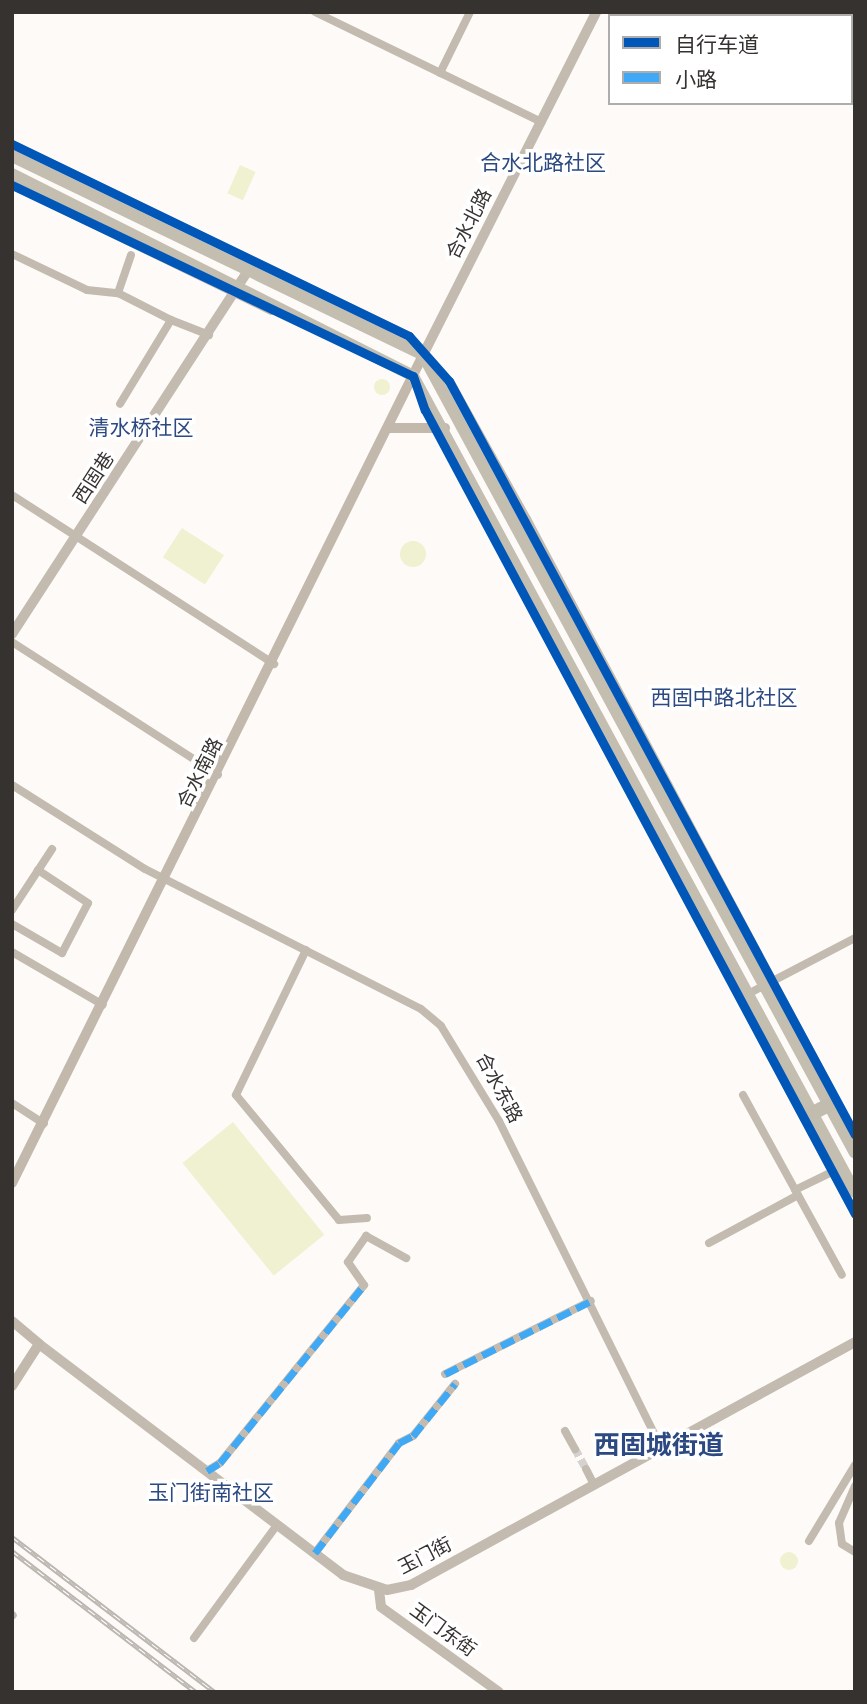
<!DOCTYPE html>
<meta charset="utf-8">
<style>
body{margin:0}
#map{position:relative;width:867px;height:1704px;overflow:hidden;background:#fdfaf8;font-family:"Noto Sans","Noto Sans SC",sans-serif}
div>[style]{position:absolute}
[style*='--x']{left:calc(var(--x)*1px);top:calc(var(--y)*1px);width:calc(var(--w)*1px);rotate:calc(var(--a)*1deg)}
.green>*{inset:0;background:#f0f1d0;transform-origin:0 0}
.round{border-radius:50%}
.minor-tunnel>*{height:8px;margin-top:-4px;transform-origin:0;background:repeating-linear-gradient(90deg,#d5d2d0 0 8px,transparent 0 12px)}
.minor>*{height:8px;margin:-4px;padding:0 4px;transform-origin:4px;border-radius:4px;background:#c3bbaf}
.tertiary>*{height:10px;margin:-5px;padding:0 5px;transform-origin:5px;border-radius:5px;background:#c3bbaf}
.secondary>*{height:10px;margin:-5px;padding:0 5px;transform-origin:5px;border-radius:5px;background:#c2b9ac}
.primary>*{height:12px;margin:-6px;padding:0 6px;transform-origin:6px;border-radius:6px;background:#c4beb1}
.trunk>*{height:14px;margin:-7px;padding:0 7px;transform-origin:7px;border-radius:7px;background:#c2bcaf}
.rail>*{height:5px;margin-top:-2.5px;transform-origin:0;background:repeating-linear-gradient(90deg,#fff 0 8px,#bbb6af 0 16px);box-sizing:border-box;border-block:2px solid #bbb6af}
.quiet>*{height:7px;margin-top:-3.5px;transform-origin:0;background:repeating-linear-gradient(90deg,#3fa9f5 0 14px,transparent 0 21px)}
.cycleway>*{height:9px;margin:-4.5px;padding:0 4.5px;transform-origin:4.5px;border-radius:4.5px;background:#0057b8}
span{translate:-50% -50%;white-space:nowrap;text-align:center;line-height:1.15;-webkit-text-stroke:7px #fff;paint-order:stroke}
.street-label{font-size:19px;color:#353230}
.neighbourhood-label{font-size:21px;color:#2c4981}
.district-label{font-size:26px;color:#2c4981;font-weight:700}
.frame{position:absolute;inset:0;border:14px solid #353230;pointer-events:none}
.legend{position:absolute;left:608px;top:14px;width:245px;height:91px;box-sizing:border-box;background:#fff;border:2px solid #aeadac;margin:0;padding:9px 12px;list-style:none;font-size:21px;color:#353230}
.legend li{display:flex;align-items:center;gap:14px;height:35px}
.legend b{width:35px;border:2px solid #aeadac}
</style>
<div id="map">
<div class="green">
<div style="left:240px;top:165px;width:17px;height:31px;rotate:24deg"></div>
<div class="round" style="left:374px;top:379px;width:16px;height:16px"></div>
<div style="left:182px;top:528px;width:50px;height:35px;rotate:33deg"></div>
<div class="round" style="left:400px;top:541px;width:26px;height:26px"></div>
<div style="left:233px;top:1122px;width:145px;height:65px;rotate:51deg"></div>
<div class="round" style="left:780px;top:1552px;width:18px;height:18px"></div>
</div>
<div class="minor-tunnel">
<div style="--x:575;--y:1449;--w:23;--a:61"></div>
</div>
<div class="minor">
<div style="--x:315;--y:12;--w:252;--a:25.9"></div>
<div style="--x:851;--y:19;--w:7;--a:56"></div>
<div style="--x:440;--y:73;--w:68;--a:-63.8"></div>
<div style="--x:12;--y:144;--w:441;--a:25.8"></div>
<div style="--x:409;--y:336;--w:19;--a:54"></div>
<div style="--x:12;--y:185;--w:288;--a:25.9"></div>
<div style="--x:12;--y:254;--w:83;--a:25.6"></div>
<div style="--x:87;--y:290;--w:31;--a:6"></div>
<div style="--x:118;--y:293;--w:40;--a:-71.1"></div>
<div style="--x:118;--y:293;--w:59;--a:27"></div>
<div style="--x:171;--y:320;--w:98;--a:121.3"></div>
<div style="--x:171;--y:320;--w:41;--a:21.5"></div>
<div style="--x:431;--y:363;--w:28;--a:45"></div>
<div style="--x:451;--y:383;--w:156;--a:60.8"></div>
<div style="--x:527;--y:519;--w:698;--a:61.97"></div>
<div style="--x:12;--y:495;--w:312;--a:32.8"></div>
<div style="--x:471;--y:495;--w:815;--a:61.89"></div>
<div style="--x:12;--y:642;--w:245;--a:32.8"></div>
<div style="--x:12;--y:785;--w:157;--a:32.3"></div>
<div style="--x:145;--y:869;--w:309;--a:26.9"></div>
<div style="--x:421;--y:1009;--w:26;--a:40"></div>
<div style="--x:441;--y:1026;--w:111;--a:58.6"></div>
<div style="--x:499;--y:1121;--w:365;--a:63.6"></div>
<div style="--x:12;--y:910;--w:73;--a:-56.7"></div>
<div style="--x:12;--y:924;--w:58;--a:30.1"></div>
<div style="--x:62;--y:953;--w:56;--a:-62.5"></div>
<div style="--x:88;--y:903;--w:60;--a:-146.6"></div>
<div style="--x:306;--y:950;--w:161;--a:115.8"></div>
<div style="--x:236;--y:1095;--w:162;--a:50.5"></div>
<div style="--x:339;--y:1220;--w:28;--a:-4"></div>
<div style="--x:12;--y:952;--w:105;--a:30.2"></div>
<div style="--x:746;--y:995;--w:123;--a:-27.6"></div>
<div style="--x:743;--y:1095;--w:205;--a:61.2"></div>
<div style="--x:12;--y:1103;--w:38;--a:33"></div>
<div style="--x:795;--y:1190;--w:46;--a:-26"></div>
<div style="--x:709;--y:1243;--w:101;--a:-28.3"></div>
<div style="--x:445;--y:1374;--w:163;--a:-26.6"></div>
<div style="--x:565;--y:1431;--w:21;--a:61"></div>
<div style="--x:586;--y:1469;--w:18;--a:63"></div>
<div style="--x:207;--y:1471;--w:15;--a:-32"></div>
<div style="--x:220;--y:1463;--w:229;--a:-51"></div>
<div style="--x:364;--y:1285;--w:28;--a:-125"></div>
<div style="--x:348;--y:1262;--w:32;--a:-55"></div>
<div style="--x:366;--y:1236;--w:46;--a:28.8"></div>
<div style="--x:855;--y:1486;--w:40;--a:113.4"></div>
<div style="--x:839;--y:1523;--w:21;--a:82"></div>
<div style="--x:842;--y:1544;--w:15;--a:32"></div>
<div style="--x:809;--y:1541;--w:89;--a:-58.8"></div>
<div style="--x:315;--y:1553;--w:138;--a:-52.6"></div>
<div style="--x:399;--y:1443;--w:16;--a:-27"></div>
<div style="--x:413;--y:1436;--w:67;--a:-51.1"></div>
<div style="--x:12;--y:1616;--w:1;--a:-45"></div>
<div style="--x:194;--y:1638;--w:140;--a:-53.7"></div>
</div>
<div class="tertiary">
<div style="--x:423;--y:355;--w:384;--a:-63.2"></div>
<div style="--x:12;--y:634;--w:433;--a:-57"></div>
<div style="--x:39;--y:1344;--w:382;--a:37.2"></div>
<div style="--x:343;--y:1575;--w:46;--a:18.8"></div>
<div style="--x:387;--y:1590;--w:25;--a:-12"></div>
<div style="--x:411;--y:1585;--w:506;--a:-28.69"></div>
<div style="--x:379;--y:1590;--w:17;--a:83"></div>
<div style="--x:381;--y:1607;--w:145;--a:35.8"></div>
</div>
<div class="secondary">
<div style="--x:389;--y:428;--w:56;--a:0"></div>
<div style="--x:12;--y:1183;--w:924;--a:-63.6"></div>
<div style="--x:12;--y:1321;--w:35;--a:40"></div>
<div style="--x:39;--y:1344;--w:50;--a:122.7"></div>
</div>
<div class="primary">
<div style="--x:12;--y:156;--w:457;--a:25.8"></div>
<div style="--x:423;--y:355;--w:907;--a:61.57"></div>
<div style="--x:12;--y:174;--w:449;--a:26.7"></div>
<div style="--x:413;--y:376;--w:928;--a:61.56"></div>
</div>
<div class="trunk">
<div style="--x:813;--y:1113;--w:18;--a:-27"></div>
</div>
<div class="rail">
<div style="--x:12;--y:1537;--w:255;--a:37.4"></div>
<div style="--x:12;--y:1551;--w:232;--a:37.5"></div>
</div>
<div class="quiet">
<div style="--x:445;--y:1374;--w:163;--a:-26.6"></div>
<div style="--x:207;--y:1471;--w:15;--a:-32"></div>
<div style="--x:220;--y:1463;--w:229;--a:-51"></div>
<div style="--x:315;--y:1553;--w:138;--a:-52.6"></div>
<div style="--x:399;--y:1443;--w:16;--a:-27"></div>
<div style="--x:413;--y:1436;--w:67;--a:-51.1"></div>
</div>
<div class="cycleway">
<div style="--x:12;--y:144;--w:441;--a:25.8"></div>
<div style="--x:409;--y:336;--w:60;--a:48.4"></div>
<div style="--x:449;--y:381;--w:856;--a:61.7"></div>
<div style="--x:12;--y:185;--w:444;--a:25.5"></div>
<div style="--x:413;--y:376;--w:36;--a:71"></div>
<div style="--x:425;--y:410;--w:912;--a:61.86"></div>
</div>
<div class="street-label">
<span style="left:469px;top:224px;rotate:-63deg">合水北路</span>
<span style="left:94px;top:478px;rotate:-57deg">西固巷</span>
<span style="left:200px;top:773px;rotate:-63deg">合水南路</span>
<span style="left:499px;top:1088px;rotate:62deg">合水东路</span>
<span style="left:425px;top:1556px;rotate:-27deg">玉门街</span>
<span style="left:443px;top:1630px;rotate:36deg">玉门东街</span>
</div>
<div class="neighbourhood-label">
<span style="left:543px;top:162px">合水北路社区</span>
<span style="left:141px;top:427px">清水桥社区</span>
<span style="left:724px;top:697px">西固中路北社区</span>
<span style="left:211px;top:1492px">玉门街南社区</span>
</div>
<div class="district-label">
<span style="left:659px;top:1445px">西固城街道</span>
</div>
<div class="frame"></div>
<ul class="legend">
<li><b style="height:9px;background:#0057b8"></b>自行车道</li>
<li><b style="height:9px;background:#3fa9f5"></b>小路</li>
</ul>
</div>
